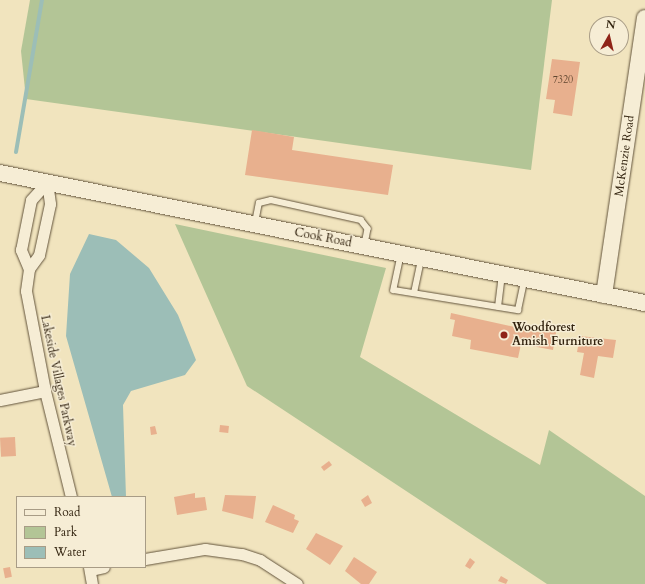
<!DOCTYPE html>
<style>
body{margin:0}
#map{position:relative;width:645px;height:584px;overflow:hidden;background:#f1e4be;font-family:Cardo,serif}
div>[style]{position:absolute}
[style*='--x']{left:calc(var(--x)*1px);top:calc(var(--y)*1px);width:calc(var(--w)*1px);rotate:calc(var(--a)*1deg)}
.green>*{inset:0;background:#b3c596}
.water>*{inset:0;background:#9cbeb7}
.stream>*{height:4px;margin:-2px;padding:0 2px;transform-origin:2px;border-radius:2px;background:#9cbeb7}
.building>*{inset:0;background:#e8b08e;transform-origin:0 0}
.roads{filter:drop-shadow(0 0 1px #62533b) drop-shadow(0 0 1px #62533b)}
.lane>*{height:5.5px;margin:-2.75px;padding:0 2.75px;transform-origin:2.75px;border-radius:2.75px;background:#f6edd5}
.street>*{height:11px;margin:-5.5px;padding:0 5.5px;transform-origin:5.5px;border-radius:5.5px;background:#f6edd5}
.secondary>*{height:16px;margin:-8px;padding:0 8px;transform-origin:8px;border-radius:8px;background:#f6edd5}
.dots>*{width:11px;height:11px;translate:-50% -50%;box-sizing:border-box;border:2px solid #f6edd5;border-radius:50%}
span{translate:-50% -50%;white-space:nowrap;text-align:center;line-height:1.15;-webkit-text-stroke:3px #f6edd5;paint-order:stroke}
.number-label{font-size:10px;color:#60462f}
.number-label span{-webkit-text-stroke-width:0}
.street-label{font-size:12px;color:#32230f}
.poi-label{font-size:12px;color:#32230f;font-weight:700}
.left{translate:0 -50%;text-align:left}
.legend{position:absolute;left:16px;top:496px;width:130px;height:72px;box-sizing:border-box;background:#f6edd5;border:1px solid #a89c86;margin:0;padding:5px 7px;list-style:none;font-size:12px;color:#32230f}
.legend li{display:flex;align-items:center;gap:8px;height:20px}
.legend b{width:20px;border:1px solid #a89c86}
.north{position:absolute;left:589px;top:16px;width:40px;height:40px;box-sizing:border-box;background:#f6edd5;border:1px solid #a89c86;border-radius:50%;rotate:8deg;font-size:11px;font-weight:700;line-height:16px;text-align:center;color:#32230f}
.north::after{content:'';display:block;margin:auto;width:14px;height:18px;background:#8f2418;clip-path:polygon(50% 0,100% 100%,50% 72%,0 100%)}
</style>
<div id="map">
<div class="green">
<div style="clip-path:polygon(30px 0,552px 0,531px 170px,26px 99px,21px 51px)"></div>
<div style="clip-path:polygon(175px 224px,386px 268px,360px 357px,540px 465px,549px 430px,645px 496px,645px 584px,547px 584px,247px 386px)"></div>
</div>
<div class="water">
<div style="clip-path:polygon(89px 234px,116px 240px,149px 268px,178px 315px,196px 360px,185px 375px,131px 391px,123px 405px,126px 497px,112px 497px,66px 336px,70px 274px)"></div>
</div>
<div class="stream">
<div style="--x:16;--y:152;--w:154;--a:-80.3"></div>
</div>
<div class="building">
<div style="clip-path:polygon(552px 59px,580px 62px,572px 116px,553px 113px,555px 100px,546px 99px)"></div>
<div style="clip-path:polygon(252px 130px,294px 137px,292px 150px,393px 165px,388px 195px,245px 175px)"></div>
<div style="clip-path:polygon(451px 313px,542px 333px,543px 325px,557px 327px,553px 350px,521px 344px,518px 358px,470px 349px,471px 340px,452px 336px,455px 320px,450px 319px)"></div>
<div style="clip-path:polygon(580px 336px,616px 340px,613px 358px,598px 356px,594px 378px,580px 375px,584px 353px,577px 352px)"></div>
<div style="left:220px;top:425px;width:9px;height:7px;rotate:6deg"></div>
<div style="clip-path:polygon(155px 426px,157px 434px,151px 435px,150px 427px)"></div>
<div style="left:15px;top:437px;width:19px;height:15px;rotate:87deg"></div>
<div style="left:329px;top:461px;width:5px;height:10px;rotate:53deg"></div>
<div style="clip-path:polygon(195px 493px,195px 498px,205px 497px,207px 510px,177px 515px,174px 497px)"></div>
<div style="clip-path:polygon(225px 495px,256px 496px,253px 519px,222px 511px)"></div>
<div style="clip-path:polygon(368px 495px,372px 503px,365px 507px,361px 500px)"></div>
<div style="clip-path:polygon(273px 505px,295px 515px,294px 519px,299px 521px,293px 533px,265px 522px)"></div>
<div style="clip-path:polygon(316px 533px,343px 546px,330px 565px,306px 549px)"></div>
<div style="clip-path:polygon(354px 557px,377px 572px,369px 584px,361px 584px,345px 571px)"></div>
<div style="clip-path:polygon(470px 558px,475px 562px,470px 569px,465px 566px)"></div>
<div style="left:10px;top:567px;width:10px;height:7px;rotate:79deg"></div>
<div style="clip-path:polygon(501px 576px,508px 580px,506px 584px,498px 581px)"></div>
</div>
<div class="roads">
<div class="lane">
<div style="--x:255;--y:223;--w:20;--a:-79"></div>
<div style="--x:259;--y:203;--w:12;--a:-14"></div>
<div style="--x:271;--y:200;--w:92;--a:12.5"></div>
<div style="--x:361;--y:220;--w:11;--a:52"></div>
<div style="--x:368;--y:229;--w:15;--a:101"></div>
<div style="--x:401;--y:256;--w:35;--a:102"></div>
<div style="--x:394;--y:290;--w:126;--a:9.2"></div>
<div style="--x:518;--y:310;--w:30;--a:-78"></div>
<div style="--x:414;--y:293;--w:34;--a:-78"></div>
<div style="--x:498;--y:307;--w:31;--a:-83"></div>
</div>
<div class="street">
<div style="--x:47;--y:182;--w:22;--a:82"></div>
<div style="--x:50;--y:204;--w:52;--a:102.2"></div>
<div style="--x:39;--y:255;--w:17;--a:126"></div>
<div style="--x:29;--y:269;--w:22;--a:98"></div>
<div style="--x:26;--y:291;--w:102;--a:79.2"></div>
<div style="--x:45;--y:391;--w:109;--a:76.2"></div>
<div style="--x:29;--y:269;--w:21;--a:-113"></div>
<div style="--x:21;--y:250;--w:51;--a:-78.7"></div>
<div style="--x:31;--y:200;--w:24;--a:-48"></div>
<div style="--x:0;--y:400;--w:46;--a:-11.3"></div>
<div style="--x:145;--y:559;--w:61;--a:-9.5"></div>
<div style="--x:205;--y:549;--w:37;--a:8"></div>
<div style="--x:242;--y:554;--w:19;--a:18"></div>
<div style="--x:260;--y:560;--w:44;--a:33"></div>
<div style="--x:89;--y:567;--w:17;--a:80"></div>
<div style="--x:90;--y:570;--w:14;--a:-12"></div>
</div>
<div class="secondary">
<div style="--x:0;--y:173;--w:658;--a:11.4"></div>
<div style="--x:604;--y:295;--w:280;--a:-81.6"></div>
</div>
</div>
<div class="dots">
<div style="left:504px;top:335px;background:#8f2418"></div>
</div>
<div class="number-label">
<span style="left:563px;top:81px">7320</span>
</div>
<div class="street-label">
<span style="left:625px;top:156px;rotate:-82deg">McKenzie Road</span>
<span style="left:323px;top:238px;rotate:11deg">Cook Road</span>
<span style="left:58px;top:381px;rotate:78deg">Lakeside Villages Parkway</span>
</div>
<div class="poi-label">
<span class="left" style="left:512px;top:335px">Woodforest<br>Amish Furniture</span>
</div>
<ul class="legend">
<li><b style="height:5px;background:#f6edd5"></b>Road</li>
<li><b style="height:11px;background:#b3c596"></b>Park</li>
<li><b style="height:11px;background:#9cbeb7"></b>Water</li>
</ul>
<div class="north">N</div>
</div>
